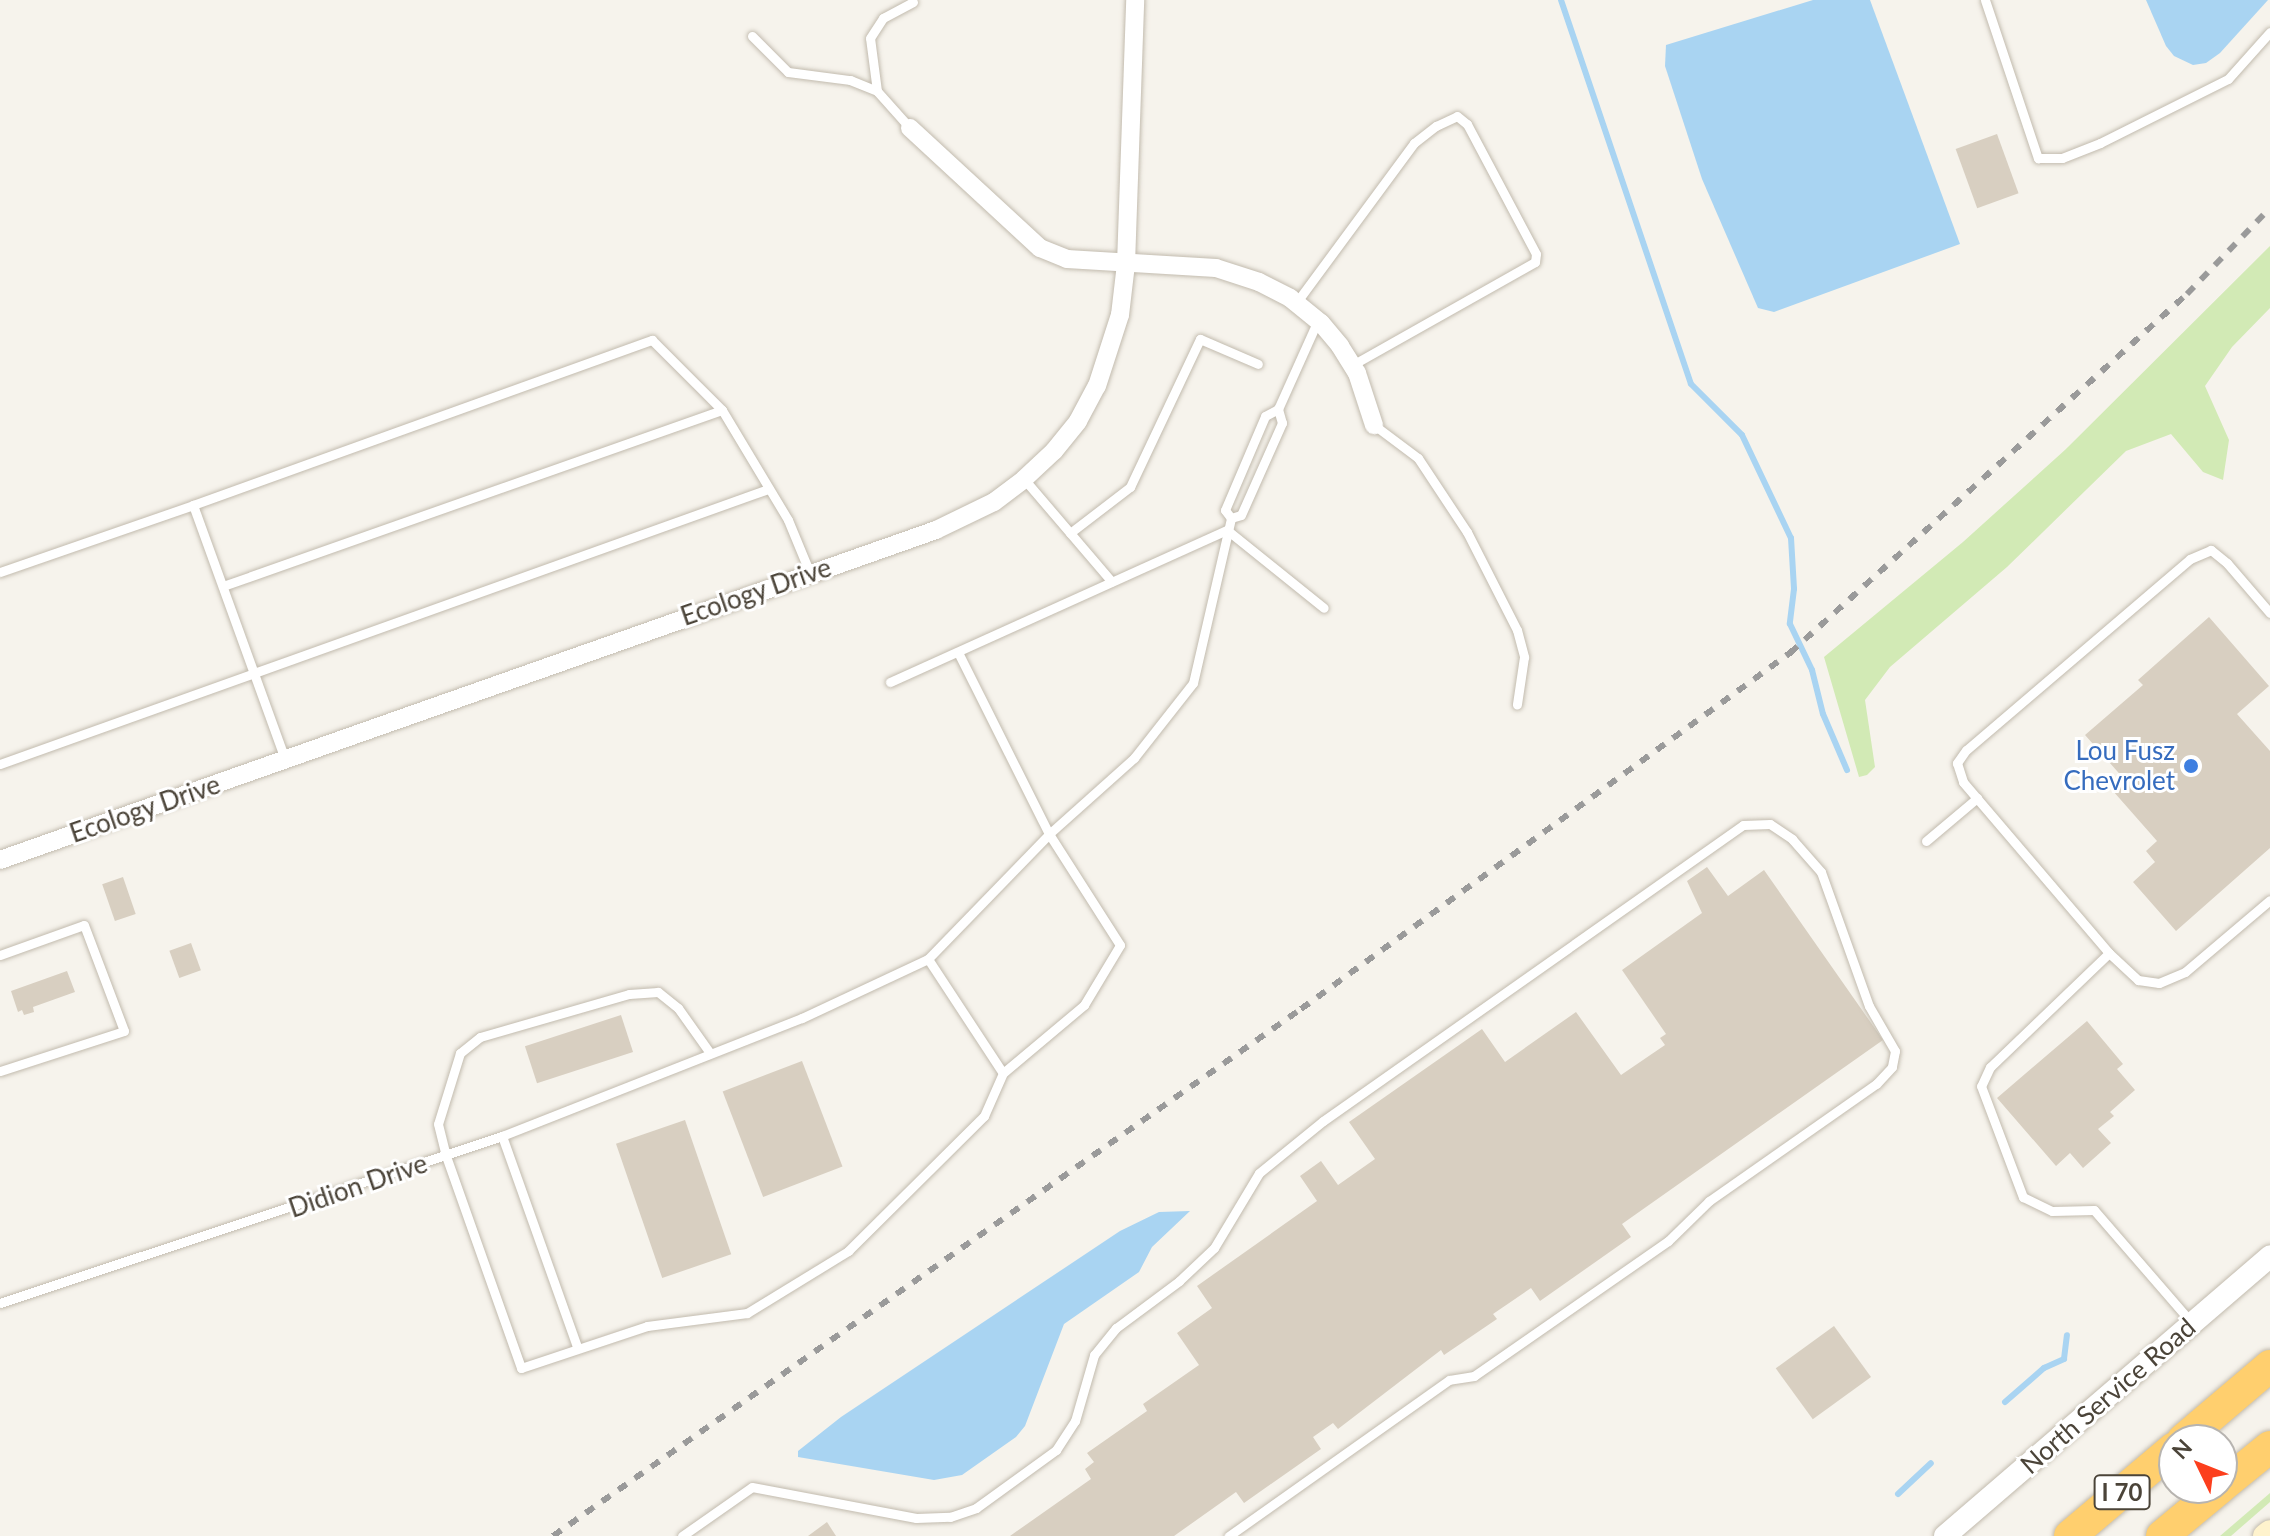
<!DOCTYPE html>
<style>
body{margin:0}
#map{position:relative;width:2270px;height:1536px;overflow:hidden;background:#f6f3ec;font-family:Lato,sans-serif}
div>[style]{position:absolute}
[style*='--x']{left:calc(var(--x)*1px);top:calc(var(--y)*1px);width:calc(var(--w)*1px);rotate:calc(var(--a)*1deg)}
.green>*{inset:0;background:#d2eab5}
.water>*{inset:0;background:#a9d4f2}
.stream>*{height:6px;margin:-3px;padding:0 3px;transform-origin:3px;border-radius:3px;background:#a9d4f2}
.building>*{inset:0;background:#d8cfc1;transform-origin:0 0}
.roads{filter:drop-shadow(0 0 2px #c2bbae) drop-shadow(0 0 2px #c2bbae)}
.service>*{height:9px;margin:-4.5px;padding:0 4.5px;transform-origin:4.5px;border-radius:4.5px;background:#fff}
.minor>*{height:18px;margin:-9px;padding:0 9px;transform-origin:9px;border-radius:9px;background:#fff}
.tertiary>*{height:22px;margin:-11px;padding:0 11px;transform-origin:11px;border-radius:11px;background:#fff}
.secondary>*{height:24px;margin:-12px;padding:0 12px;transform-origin:12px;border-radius:12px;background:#fff3cd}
.motorway>*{height:32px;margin:-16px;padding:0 16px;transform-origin:16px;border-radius:16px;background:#ffcf6e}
.rail>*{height:6px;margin-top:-3px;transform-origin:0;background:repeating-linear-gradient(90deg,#9a9a9a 0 10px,transparent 0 20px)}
.dots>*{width:22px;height:22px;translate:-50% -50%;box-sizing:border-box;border:4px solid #fff;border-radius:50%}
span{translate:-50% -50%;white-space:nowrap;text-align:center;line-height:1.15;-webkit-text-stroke:6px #fff;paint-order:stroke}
.shield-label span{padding:2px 6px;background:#fff;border:2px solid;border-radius:6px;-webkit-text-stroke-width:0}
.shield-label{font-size:24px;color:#4b4439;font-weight:700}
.street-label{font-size:26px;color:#4b4439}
.shop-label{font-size:26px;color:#366cbe}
.right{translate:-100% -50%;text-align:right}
.north{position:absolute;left:2158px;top:1424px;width:80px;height:80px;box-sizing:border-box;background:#fff;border:2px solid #b7b4b0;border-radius:50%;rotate:313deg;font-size:22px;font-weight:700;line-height:32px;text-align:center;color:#4b4439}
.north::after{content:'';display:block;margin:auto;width:28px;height:36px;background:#fc3f1d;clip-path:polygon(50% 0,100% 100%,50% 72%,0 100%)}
</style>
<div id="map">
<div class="green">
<div style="clip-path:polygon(2270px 246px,2270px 308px,2232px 347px,2205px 386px,2229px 440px,2223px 480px,2203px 472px,2171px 434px,2126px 451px,2007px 567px,1890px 667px,1865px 700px,1875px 767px,1867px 775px,1859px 777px,1824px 657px,1963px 542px,2066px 449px)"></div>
<div style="clip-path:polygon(2270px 1493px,2270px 1502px,2231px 1536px,2220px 1536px)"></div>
</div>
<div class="water">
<div style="clip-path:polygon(1813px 0,1870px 0,1960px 244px,1774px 312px,1758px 308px,1702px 179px,1665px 66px,1666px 45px)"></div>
<div style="clip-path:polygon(2146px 0,2268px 0,2220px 53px,2206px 63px,2193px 65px,2174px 56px,2166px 46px)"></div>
<div style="clip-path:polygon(1190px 1211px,1152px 1247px,1139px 1272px,1064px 1324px,1025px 1426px,1016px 1437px,962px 1475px,934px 1480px,798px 1457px,798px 1451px,841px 1417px,1120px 1231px,1159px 1212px)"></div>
</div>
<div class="stream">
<div style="--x:1561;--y:0;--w:405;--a:71.3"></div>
<div style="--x:1691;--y:384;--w:72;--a:45"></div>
<div style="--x:1742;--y:435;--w:114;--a:64.6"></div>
<div style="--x:1791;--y:538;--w:51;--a:86.6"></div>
<div style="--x:1794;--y:589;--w:35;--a:97"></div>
<div style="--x:1790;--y:624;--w:51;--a:64.4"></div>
<div style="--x:1812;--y:670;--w:45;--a:76"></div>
<div style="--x:1823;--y:714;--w:61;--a:66.8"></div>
<div style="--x:2005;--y:1402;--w:52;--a:-41.1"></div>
<div style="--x:2044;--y:1368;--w:22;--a:-24"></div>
<div style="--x:2064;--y:1359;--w:24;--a:-83"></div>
<div style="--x:1898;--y:1494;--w:45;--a:-43.2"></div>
</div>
<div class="building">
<div style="left:1997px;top:134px;width:63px;height:44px;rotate:70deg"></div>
<div style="clip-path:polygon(2209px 617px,2269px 686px,2237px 714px,2270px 751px,2270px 848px,2176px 931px,2133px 882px,2155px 862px,2146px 851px,2157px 841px,2113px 791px,2125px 780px,2085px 735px,2143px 685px,2138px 680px)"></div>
<div style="clip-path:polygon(1707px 867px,1728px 896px,1764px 870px,1883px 1040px,1622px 1224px,1631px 1237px,1540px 1301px,1531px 1288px,1493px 1314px,1497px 1319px,1444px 1355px,1441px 1350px,1338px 1429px,1333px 1423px,1313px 1437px,1321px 1449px,1244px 1503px,1236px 1492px,1174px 1536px,1010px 1536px,1091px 1479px,1085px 1469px,1094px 1462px,1087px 1453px,1147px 1411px,1143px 1404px,1199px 1365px,1177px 1333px,1212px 1308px,1197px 1286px,1317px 1201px,1300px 1176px,1321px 1161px,1338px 1185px,1375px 1159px,1349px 1122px,1482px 1029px,1505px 1062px,1576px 1012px,1621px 1075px,1665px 1045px,1660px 1038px,1666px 1034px,1622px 970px,1702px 913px,1687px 881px)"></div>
<div style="left:123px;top:877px;width:39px;height:22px;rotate:71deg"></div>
<div style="left:191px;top:943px;width:29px;height:23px;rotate:70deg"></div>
<div style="clip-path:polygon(67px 971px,75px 992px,33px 1007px,34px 1012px,24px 1015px,22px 1010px,18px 1012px,11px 991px)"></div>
<div style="left:621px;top:1015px;width:39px;height:101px;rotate:72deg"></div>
<div style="clip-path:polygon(2087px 1021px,2123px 1064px,2117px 1069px,2135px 1090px,2110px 1112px,2114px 1116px,2098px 1129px,2111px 1143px,2083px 1168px,2070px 1153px,2056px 1166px,1997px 1098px)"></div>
<div style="left:802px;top:1061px;width:113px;height:85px;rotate:69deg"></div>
<div style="left:685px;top:1120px;width:142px;height:73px;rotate:71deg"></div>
<div style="left:1834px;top:1326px;width:63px;height:72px;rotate:54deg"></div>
<div style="clip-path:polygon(827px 1522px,836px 1536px,808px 1536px)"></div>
</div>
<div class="roads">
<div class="service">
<div style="--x:1985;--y:0;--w:167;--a:71.5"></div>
<div style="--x:2038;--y:158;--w:24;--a:0"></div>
<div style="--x:2062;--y:158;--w:41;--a:-21.5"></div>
<div style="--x:2100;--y:143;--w:143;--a:-26.6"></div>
<div style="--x:2228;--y:79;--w:63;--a:-48.2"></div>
<div style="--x:752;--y:36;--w:51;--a:45"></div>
<div style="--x:788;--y:72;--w:63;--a:7.4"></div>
<div style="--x:850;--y:80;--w:29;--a:22"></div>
<div style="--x:877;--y:91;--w:50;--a:48.3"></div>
<div style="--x:877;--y:91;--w:53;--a:-97.5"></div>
<div style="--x:870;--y:38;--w:24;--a:-57"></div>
<div style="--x:883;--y:18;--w:34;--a:-28"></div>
<div style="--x:1296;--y:303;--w:199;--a:-53.6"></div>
<div style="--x:1414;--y:143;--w:28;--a:-38"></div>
<div style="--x:1436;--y:126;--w:23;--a:-25"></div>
<div style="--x:1457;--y:116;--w:13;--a:39"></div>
<div style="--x:1467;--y:124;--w:147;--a:62"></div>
<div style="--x:1536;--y:254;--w:8;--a:97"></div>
<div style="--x:1535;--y:262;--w:210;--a:150.6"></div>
<div style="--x:1374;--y:425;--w:55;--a:36.9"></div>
<div style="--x:1418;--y:458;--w:89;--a:56.5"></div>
<div style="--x:1467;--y:532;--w:110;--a:63"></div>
<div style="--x:1517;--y:630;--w:28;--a:75"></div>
<div style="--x:1524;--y:657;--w:48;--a:98.5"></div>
<div style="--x:1024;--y:479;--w:135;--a:49.5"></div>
<div style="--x:193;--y:505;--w:488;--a:-19.8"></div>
<div style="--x:652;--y:340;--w:99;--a:45"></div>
<div style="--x:722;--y:410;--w:128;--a:59"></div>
<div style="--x:788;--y:520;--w:57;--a:67.5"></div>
<div style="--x:1231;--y:518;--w:10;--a:-17"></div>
<div style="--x:1241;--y:515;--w:101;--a:-66"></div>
<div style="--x:1282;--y:423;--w:15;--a:-106"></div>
<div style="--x:1227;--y:530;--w:124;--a:38.8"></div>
<div style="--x:1070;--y:533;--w:76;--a:-37.5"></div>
<div style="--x:1130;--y:487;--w:164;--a:-64.7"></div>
<div style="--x:1200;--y:339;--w:63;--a:23.3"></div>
<div style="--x:0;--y:572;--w:204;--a:-19.1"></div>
<div style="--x:193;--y:505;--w:270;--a:70.1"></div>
<div style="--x:223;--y:586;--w:529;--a:-19.43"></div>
<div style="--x:2270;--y:613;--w:66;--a:-130.7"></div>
<div style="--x:2227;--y:563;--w:21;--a:-141"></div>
<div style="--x:2211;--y:550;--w:23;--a:157"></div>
<div style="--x:2190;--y:559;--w:294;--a:139.5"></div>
<div style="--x:1966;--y:750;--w:16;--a:125"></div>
<div style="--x:1957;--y:763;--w:20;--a:72"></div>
<div style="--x:1963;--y:782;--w:225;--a:49.5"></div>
<div style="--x:2109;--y:953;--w:40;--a:43"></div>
<div style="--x:2138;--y:980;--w:21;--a:8"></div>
<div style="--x:2159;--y:983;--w:28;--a:-23"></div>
<div style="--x:2185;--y:972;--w:111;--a:-40.3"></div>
<div style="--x:890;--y:682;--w:370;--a:-24.3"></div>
<div style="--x:0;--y:764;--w:816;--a:-19.7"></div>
<div style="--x:1926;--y:841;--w:67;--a:-40.1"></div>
<div style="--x:2109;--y:953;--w:165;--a:136.2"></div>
<div style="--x:1990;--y:1067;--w:21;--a:115"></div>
<div style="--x:1981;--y:1086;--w:119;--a:69.3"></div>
<div style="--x:2023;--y:1197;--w:32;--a:26"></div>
<div style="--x:2052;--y:1211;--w:42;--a:-1.4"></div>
<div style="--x:2094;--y:1210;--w:150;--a:49.1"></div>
<div style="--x:0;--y:955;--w:89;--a:-19.7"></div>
<div style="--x:84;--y:925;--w:113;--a:69.3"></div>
<div style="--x:124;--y:1031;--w:130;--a:162.1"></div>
<div style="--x:928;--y:959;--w:136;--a:56.7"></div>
<div style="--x:710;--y:1053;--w:55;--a:-125.4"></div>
<div style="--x:678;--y:1008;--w:26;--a:-141"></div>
<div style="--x:658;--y:992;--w:29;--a:176"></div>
<div style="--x:629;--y:994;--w:155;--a:163.9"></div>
<div style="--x:480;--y:1037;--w:26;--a:141"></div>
<div style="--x:460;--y:1053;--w:74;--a:107.2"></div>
<div style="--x:438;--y:1124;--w:33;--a:76"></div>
<div style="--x:446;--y:1156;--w:225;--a:70.5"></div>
<div style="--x:521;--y:1368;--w:133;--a:-18.4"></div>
<div style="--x:647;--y:1326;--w:101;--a:-7.4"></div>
<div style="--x:747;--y:1313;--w:119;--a:-31.5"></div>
<div style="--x:848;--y:1251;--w:192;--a:-44.8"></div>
<div style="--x:984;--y:1116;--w:47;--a:-66.2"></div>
<div style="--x:1003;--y:1073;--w:106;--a:-40"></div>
<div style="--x:1084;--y:1005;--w:70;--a:-59"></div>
<div style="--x:1120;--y:945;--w:132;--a:-122.6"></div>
<div style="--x:1049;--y:834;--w:203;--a:-116.6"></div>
<div style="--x:502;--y:1136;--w:224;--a:70.4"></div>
<div style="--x:0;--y:1303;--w:529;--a:-18.4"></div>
<div style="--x:502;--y:1136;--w:322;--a:-21.5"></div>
<div style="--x:802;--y:1018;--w:139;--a:-25.1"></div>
<div style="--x:928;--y:959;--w:174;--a:-45.9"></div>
<div style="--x:1049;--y:834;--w:114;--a:-41.8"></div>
<div style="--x:1134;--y:758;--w:95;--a:-51.8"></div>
<div style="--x:1193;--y:683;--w:169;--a:-77"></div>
<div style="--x:1231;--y:518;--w:10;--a:-127"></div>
<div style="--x:1225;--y:510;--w:102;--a:-66.9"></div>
<div style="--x:1265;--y:416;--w:15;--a:-28"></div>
<div style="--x:1278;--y:409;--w:98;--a:-65.8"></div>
<div style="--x:682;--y:1536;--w:85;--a:-35"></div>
<div style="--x:752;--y:1487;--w:167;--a:10.7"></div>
<div style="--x:916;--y:1518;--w:34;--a:-2"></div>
<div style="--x:950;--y:1517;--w:28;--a:-19"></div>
<div style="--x:976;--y:1508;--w:99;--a:-35.9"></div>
<div style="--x:1056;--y:1450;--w:35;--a:-57"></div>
<div style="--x:1075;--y:1421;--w:69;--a:-73.9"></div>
<div style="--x:1094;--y:1355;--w:35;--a:-51"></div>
<div style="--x:1116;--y:1328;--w:79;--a:-36.7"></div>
<div style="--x:1179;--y:1281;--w:48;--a:-43.3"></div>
<div style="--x:1214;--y:1248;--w:87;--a:-59"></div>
<div style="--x:1259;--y:1173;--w:82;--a:-39.1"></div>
<div style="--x:1323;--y:1121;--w:514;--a:-35.17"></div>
<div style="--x:1743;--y:825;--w:27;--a:-2"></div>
<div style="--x:1770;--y:824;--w:27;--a:34"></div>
<div style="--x:1792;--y:839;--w:44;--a:48.7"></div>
<div style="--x:1821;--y:872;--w:142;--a:70.3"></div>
<div style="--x:1869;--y:1006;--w:52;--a:60"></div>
<div style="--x:1895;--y:1051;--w:16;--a:101"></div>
<div style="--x:1892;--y:1067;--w:23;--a:133"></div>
<div style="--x:1876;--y:1084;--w:204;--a:145"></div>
<div style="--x:1709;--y:1201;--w:57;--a:135.7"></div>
<div style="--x:1668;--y:1241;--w:236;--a:145.2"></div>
<div style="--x:1474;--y:1376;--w:25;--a:171"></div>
<div style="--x:1449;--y:1380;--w:270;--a:144.7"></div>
</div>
<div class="minor">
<div style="--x:910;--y:128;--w:177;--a:42.7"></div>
<div style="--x:1040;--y:248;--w:29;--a:22"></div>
<div style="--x:1067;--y:259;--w:149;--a:3.5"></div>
<div style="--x:1216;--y:268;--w:45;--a:18"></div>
<div style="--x:1259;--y:282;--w:35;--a:27"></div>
<div style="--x:1290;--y:298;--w:40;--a:39"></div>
<div style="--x:1321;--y:323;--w:30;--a:50"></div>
<div style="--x:1340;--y:346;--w:32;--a:58"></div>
<div style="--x:1357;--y:373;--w:55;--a:71.9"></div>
<div style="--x:0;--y:860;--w:992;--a:-19.42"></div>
<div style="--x:936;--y:530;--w:64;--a:-25.8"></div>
<div style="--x:994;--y:502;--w:38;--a:-37"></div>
<div style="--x:1024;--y:479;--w:41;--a:-43"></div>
<div style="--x:1054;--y:451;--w:38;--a:-51"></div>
<div style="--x:1078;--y:421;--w:40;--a:-62"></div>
<div style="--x:1097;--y:386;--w:75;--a:-72.1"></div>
<div style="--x:1120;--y:315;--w:51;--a:-83.3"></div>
<div style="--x:1126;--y:264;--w:264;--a:-88"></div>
</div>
<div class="tertiary">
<div style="--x:1945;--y:1536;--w:429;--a:-40.7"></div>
</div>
<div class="secondary">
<div style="--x:2265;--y:1536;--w:6;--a:-39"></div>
</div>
<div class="motorway">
<div style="--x:2183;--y:1440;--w:114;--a:-40.4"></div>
<div style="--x:2222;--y:1486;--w:62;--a:-39.1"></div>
<div style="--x:2070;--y:1536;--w:136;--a:-40.2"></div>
<div style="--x:2162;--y:1536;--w:75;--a:-39.6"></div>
</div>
</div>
<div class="rail">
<div style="--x:553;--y:1536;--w:915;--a:-35.17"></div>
<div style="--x:1301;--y:1009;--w:605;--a:-36.06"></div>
<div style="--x:1790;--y:653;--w:535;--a:-42.12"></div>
<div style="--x:2187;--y:294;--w:120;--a:-46"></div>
</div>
<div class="dots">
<div style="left:2191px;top:766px;background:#3f7fe0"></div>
</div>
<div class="shield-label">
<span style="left:2122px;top:1492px">I 70</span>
</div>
<div class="street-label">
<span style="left:756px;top:592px;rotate:-19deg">Ecology Drive</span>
<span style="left:145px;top:809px;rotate:-19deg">Ecology Drive</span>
<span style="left:358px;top:1186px;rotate:-19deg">Didion Drive</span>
<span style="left:2108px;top:1396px;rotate:-41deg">North Service Road</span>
</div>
<div class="shop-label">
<span class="right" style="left:2175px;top:766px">Lou Fusz<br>Chevrolet</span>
</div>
<div class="north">N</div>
</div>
